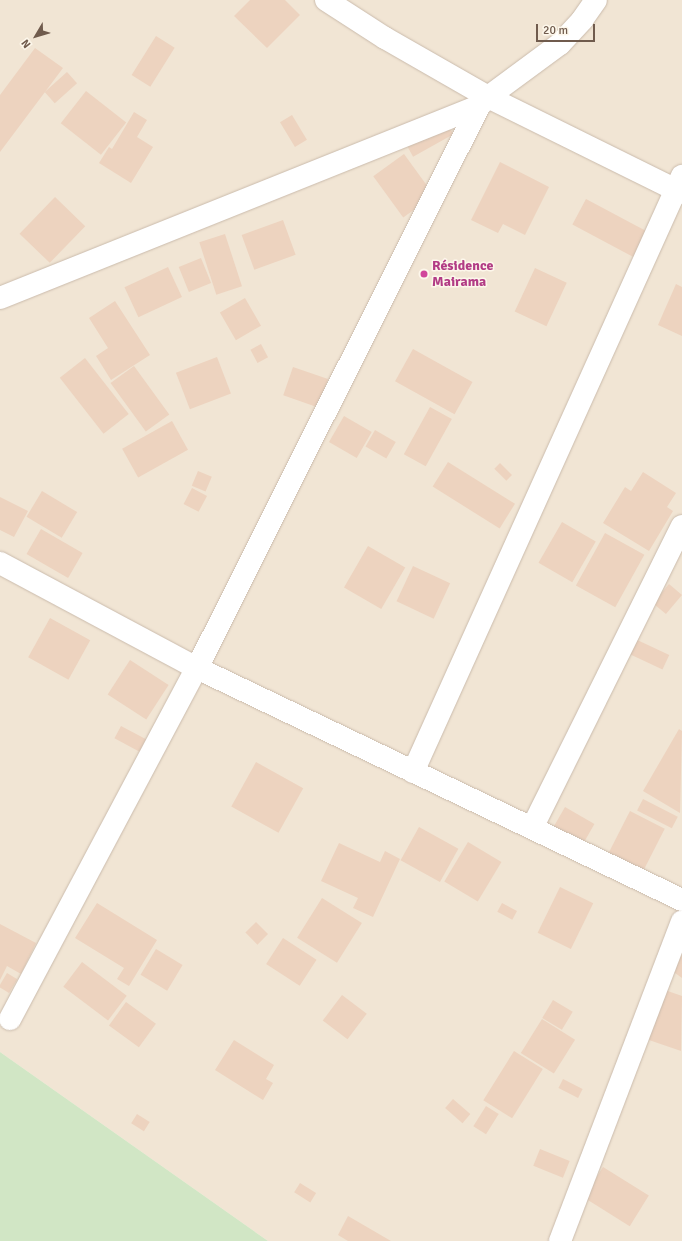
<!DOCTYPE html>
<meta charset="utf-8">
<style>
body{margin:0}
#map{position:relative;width:682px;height:1241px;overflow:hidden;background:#faf3e5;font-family:Signika,sans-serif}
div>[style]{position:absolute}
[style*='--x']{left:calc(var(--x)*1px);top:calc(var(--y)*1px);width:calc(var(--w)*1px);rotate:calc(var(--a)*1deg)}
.residential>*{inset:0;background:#f1e5d4}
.green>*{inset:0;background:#d1e6c5}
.building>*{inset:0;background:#edd3bf;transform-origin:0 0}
.roads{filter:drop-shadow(0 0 1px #cabbac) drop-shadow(0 0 1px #cabbac)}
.minor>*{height:22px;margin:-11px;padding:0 11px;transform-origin:11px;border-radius:11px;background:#fff}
.dots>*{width:11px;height:11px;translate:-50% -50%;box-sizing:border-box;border:2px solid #fdf7eb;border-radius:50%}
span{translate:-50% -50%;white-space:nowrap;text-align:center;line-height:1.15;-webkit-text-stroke:3px #fdf7eb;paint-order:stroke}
.hotel-label{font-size:14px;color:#b23c85;font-weight:700}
.left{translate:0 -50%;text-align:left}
.north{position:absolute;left:16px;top:16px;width:40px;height:40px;-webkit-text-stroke:3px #fdf7eb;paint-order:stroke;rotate:232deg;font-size:11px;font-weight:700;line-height:16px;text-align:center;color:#705b4d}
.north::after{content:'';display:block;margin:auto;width:14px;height:18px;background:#705b4d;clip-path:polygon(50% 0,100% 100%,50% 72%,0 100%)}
.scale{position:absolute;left:536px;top:24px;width:59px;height:18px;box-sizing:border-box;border:2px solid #705b4d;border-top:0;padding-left:5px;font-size:12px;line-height:14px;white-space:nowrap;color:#705b4d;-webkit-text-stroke:3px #fdf7eb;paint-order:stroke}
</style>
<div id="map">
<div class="residential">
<div style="clip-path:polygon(0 0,682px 0,682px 1241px,268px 1241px,0 1052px)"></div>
</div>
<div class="green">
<div style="clip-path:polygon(0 1052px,268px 1241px,0 1241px)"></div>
</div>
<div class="building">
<div style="clip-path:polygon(250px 0,285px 0,300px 15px,267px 48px,234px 16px)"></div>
<div style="left:156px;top:36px;width:22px;height:46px;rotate:32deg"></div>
<div style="clip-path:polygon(35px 48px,63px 68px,0 152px,0 95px)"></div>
<div style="left:67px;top:72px;width:15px;height:30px;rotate:48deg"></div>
<div style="left:86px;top:91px;width:51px;height:41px;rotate:38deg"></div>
<div style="clip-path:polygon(134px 112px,147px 120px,137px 137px,153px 147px,131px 183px,99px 163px,109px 147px,112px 149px)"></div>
<div style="left:292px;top:115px;width:29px;height:14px;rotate:59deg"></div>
<div style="left:447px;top:123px;width:13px;height:46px;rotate:61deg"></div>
<div style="left:404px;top:154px;width:51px;height:38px;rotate:54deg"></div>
<div style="clip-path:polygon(500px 162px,549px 187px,525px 235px,503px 224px,498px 233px,471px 220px)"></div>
<div style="left:55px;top:197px;width:42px;height:51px;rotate:44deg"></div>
<div style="left:586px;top:199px;width:75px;height:29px;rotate:28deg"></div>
<div style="left:283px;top:220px;width:37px;height:44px;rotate:70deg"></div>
<div style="left:225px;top:234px;width:55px;height:27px;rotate:72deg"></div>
<div style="left:201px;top:258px;width:27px;height:24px;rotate:68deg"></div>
<div style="left:168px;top:267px;width:33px;height:48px;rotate:65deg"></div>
<div style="left:535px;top:268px;width:35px;height:48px;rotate:25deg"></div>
<div style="clip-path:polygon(676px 284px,682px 287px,682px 336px,658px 325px)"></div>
<div style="left:245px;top:298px;width:32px;height:29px;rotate:60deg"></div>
<div style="clip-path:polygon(115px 301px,150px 355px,111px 380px,96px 356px,108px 348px,89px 318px)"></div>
<div style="left:261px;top:344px;width:15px;height:12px;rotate:62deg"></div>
<div style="left:413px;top:349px;width:68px;height:37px;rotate:29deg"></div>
<div style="left:217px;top:357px;width:39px;height:44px;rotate:69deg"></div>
<div style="left:85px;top:358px;width:71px;height:32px;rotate:52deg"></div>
<div style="left:134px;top:366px;width:60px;height:29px;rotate:54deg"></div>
<div style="left:293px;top:367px;width:37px;height:30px;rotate:19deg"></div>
<div style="left:430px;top:407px;width:25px;height:54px;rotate:29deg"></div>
<div style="left:344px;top:416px;width:32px;height:30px;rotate:30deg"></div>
<div style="left:172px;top:421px;width:33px;height:57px;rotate:61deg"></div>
<div style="left:375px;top:430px;width:24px;height:19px;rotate:30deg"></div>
<div style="left:448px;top:462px;width:79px;height:29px;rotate:32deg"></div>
<div style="left:500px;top:463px;width:17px;height:8px;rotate:45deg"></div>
<div style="left:198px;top:471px;width:15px;height:16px;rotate:23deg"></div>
<div style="clip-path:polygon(643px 472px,676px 493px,667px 507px,673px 511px,649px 551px,603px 523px,625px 487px,631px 491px)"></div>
<div style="left:192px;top:488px;width:17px;height:18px;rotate:28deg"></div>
<div style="left:42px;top:491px;width:41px;height:30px;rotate:31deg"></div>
<div style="clip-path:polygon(0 497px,28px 511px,14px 537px,0 530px)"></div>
<div style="left:562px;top:522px;width:39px;height:47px;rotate:30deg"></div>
<div style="left:41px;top:529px;width:48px;height:29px;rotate:30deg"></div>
<div style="left:605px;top:533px;width:45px;height:60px;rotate:29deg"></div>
<div style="left:368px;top:546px;width:43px;height:48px;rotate:30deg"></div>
<div style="left:413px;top:566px;width:41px;height:39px;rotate:25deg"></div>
<div style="left:669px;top:584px;width:17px;height:25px;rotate:40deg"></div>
<div style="left:50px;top:618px;width:46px;height:45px;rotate:29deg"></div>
<div style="left:633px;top:638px;width:40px;height:16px;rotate:25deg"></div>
<div style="left:130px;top:660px;width:46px;height:41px;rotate:33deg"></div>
<div style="left:121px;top:726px;width:30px;height:14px;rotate:28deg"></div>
<div style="clip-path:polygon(679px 729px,682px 731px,680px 813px,643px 791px)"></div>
<div style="left:256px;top:762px;width:54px;height:51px;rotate:29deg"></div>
<div style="left:643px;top:799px;width:39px;height:13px;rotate:27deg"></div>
<div style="left:565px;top:807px;width:34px;height:27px;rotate:30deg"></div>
<div style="left:630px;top:811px;width:39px;height:50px;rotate:27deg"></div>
<div style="left:419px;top:827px;width:45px;height:38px;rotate:29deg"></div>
<div style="left:468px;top:842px;width:39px;height:46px;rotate:31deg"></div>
<div style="clip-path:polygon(339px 843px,380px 862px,385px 851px,400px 859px,373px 917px,353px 908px,358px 898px,321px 881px)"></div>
<div style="left:560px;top:887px;width:37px;height:51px;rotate:26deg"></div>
<div style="left:322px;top:898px;width:47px;height:47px;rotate:32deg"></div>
<div style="clip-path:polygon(97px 903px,157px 940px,129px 986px,117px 979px,124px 968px,75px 938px)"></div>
<div style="left:502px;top:903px;width:17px;height:10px;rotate:28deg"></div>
<div style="left:256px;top:922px;width:17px;height:15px;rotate:45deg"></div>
<div style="clip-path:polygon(0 924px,36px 943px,21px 974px,7px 966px,0 980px)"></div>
<div style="left:283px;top:938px;width:40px;height:31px;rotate:33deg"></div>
<div style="left:156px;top:949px;width:31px;height:30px;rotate:31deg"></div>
<div style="clip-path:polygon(682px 955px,682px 978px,671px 970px)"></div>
<div style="left:82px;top:962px;width:56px;height:31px;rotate:37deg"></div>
<div style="left:7px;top:973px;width:12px;height:16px;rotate:31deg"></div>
<div style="clip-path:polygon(662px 989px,682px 996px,681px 1051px,646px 1039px)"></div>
<div style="left:342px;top:995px;width:31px;height:32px;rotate:37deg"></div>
<div style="left:553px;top:1000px;width:23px;height:21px;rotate:31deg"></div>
<div style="left:126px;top:1002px;width:37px;height:29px;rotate:36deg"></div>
<div style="left:542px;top:1019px;width:39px;height:40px;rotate:32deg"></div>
<div style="clip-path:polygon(234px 1040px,274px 1065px,266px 1079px,273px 1083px,263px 1100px,215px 1070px)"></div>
<div style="left:514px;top:1051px;width:34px;height:58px;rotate:32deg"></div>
<div style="left:563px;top:1079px;width:22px;height:10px;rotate:27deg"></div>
<div style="left:453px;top:1099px;width:23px;height:12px;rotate:41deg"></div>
<div style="left:486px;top:1106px;width:15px;height:24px;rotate:32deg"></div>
<div style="left:137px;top:1114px;width:15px;height:11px;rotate:32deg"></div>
<div style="left:540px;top:1149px;width:32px;height:18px;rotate:22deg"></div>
<div style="left:603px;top:1167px;width:54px;height:36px;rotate:32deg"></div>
<div style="left:300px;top:1183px;width:19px;height:11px;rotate:32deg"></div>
<div style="clip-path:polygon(348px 1216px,391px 1241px,348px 1241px,338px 1235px)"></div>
</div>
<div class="roads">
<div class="minor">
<div style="--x:326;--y:0;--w:70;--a:32.8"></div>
<div style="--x:385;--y:38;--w:119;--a:29.8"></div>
<div style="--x:488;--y:97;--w:216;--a:26.3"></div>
<div style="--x:0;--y:298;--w:516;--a:-21.84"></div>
<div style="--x:479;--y:106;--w:13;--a:-45"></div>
<div style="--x:488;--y:97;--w:89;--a:-36.4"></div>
<div style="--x:560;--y:44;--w:33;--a:-47"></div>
<div style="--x:582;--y:20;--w:24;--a:-55"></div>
<div style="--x:0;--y:563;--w:223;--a:28.1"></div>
<div style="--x:197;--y:668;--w:538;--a:25.56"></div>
<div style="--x:413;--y:772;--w:654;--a:-65.71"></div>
<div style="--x:532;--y:828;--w:337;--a:-63.6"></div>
<div style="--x:10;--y:1019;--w:398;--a:-62"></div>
<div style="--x:197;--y:668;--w:629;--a:-63.35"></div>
<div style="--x:560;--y:1241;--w:342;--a:-69.1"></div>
</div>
</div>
<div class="dots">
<div style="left:424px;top:274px;background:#d1479c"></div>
</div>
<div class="hotel-label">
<span class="left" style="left:432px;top:274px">Résidence<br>Mairama</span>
</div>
<div class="north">N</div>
<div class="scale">20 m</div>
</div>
